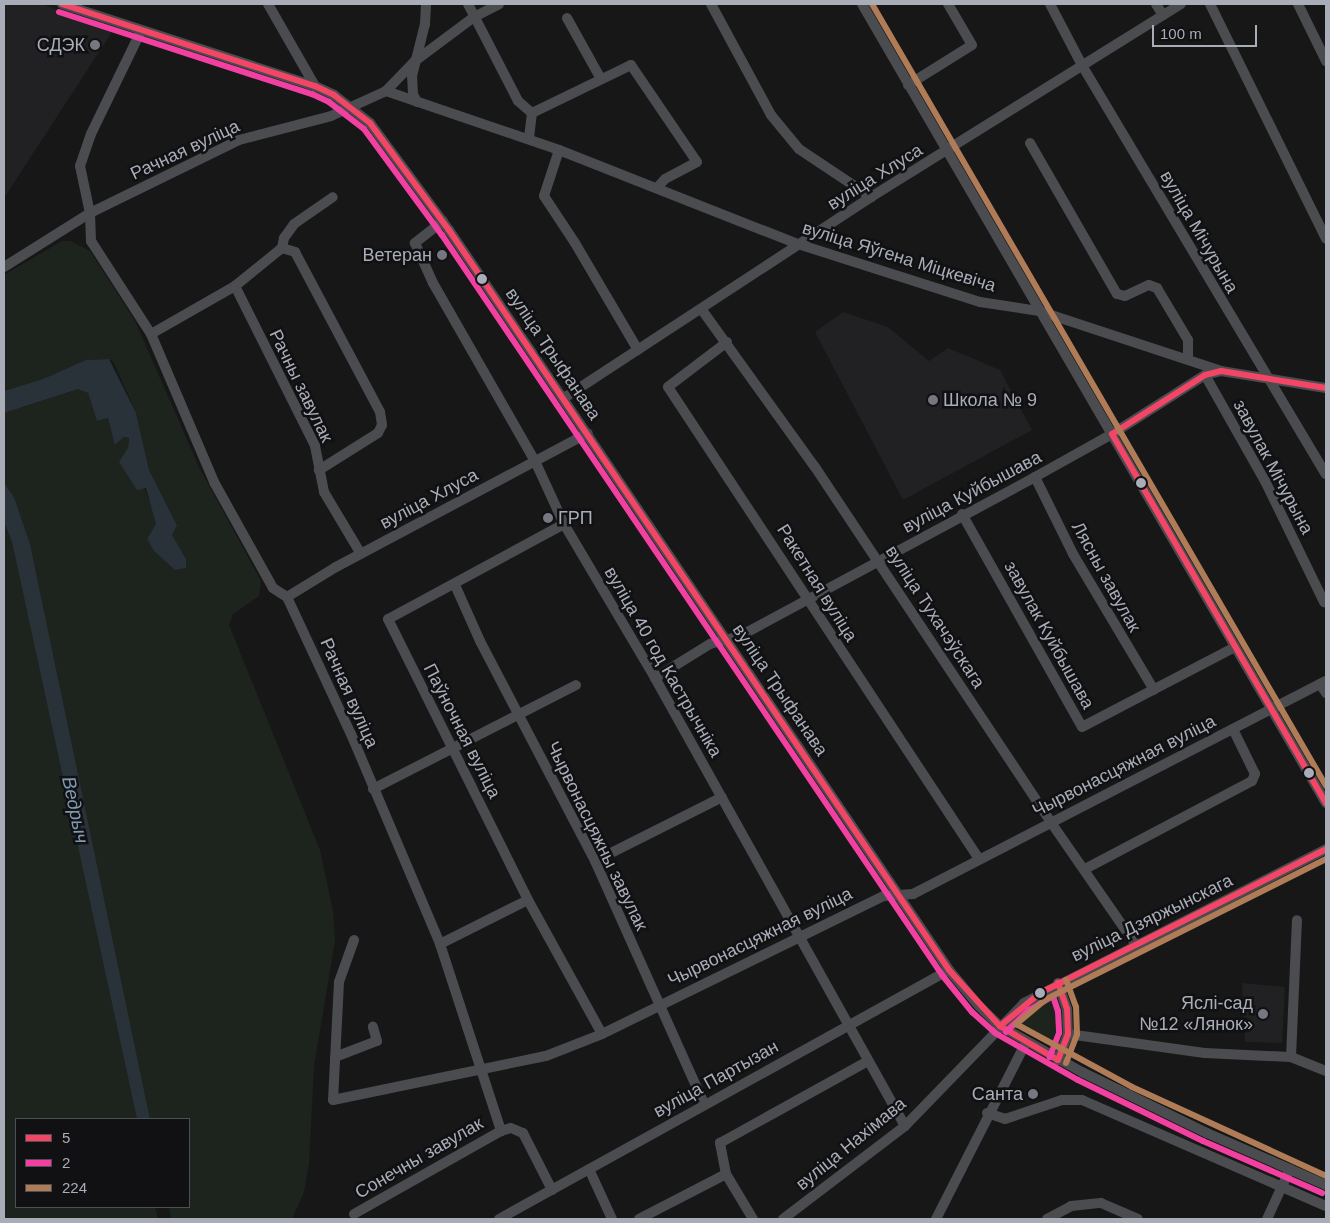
<!DOCTYPE html>
<meta charset="utf-8">
<style>
body{margin:0}
#map{position:relative;width:1330px;height:1223px;overflow:hidden;background:#171717;font-family:Helvetica,sans-serif}
div>[style]{position:absolute}
[style*='--x']{left:calc(var(--x)*1px);top:calc(var(--y)*1px);width:calc(var(--w)*1px);rotate:calc(var(--a)*1deg)}
.built>*{inset:0;background:#212123}
.green>*{inset:0;background:#1d241e}
.water>*{inset:0;background:#2a3239}
.minor>*{height:10px;margin:-5px;padding:0 5px;transform-origin:5px;border-radius:5px;background:#4b4c50}
.bus-1>*{height:6px;margin:-3px;padding:0 3px;transform-origin:3px;border-radius:3px;background:#f34667}
.bus-2>*{height:6px;margin:-3px;padding:0 3px;transform-origin:3px;border-radius:3px;background:#f240a1}
.bus-3>*{height:6px;margin:-3px;padding:0 3px;transform-origin:3px;border-radius:3px;background:#b07c57}
.dots>*{width:14px;height:14px;translate:-50% -50%;box-sizing:border-box;border:2px solid #111113;border-radius:50%}
span{translate:-50% -50%;white-space:nowrap;text-align:center;line-height:1.15;-webkit-text-stroke:5px #111113;paint-order:stroke}
.poi-label{font-size:18px;color:#a8adb8}
.right{translate:-100% -50%;text-align:right}
.left{translate:0 -50%;text-align:left}
.street-label{font-size:18px;color:#a8adb8}
.water-label{font-size:19px;color:#7f9bb3;font-style:italic}
.frame{position:absolute;inset:0;border:5px solid #a8adb8;pointer-events:none}
.legend{position:absolute;left:15px;top:1118px;width:175px;height:90px;box-sizing:border-box;background:#111113;border:1px solid #4d4f55;margin:0;padding:6px 9px;list-style:none;font-size:15px;color:#a8adb8}
.legend li{display:flex;align-items:center;gap:10px;height:25px}
.legend b{width:25px;border:1px solid #4d4f55}
.scale{position:absolute;left:1152px;top:25px;width:105px;height:22px;box-sizing:border-box;border:2px solid #a8adb8;border-top:0;padding-left:6px;font-size:15px;line-height:18px;white-space:nowrap;color:#a8adb8;-webkit-text-stroke:4px #111113;paint-order:stroke}
</style>
<div id="map">
<div class="built">
<div style="clip-path:polygon(4px 4px,41px 4px,114px 29px,4px 198px)"></div>
<div style="clip-path:polygon(843px 312px,888px 327px,929px 361px,948px 348px,1000px 370px,1032px 430px,903px 500px,815px 332px)"></div>
<div style="clip-path:polygon(1242px 983px,1285px 987px,1282px 1043px,1245px 1042px)"></div>
</div>
<div class="green">
<div style="clip-path:polygon(62px 241px,71px 241px,90px 251px,135px 321px,199px 467px,261px 581px,259px 596px,233px 614px,229px 625px,320px 850px,333px 911px,335px 941px,314px 1066px,309px 1164px,304px 1192px,292px 1219px,171px 1219px,169px 1207px,189px 1207px,189px 1119px,150px 1119px,30px 544px,14px 497px,4px 483px,4px 413px,78px 389px,88px 393px,97px 421px,108px 418px,116px 445px,124px 437px,129px 438px,128px 447px,153px 510px,156px 524px,147px 539px,154px 551px,175px 570px,186px 568px,186px 559px,171px 534px,177px 524px,149px 470px,136px 413px,114px 363px,109px 359px,86px 360px,43px 379px,4px 391px,4px 275px)"></div>
<div style="clip-path:polygon(4px 522px,12px 542px,137px 1119px,16px 1119px,16px 1207px,155px 1207px,158px 1219px,4px 1219px)"></div>
<div style="clip-path:polygon(1055px 999px,1063px 1003px,1063px 1032px,1059px 1040px,1046px 1044px,1025px 1032px,1020px 1019px,1030px 1006px)"></div>
</div>
<div class="water">
<div style="clip-path:polygon(109px 359px,136px 413px,149px 470px,177px 525px,172px 535px,186px 559px,186px 568px,175px 570px,154px 551px,147px 539px,156px 524px,146px 488px,137px 490px,119px 462px,128px 448px,129px 438px,124px 437px,115px 445px,108px 418px,97px 421px,88px 393px,78px 389px,4px 413px,4px 391px,43px 379px,86px 360px)"></div>
<div style="clip-path:polygon(4px 483px,14px 497px,30px 544px,150px 1119px,137px 1119px,12px 542px,4px 522px)"></div>
</div>
<div class="minor">
<div style="--x:62;--y:4;--w:266;--a:18"></div>
<div style="--x:315;--y:86;--w:21;--a:25"></div>
<div style="--x:334;--y:95;--w:46;--a:37.9"></div>
<div style="--x:370;--y:123;--w:133;--a:53.6"></div>
<div style="--x:449;--y:230;--w:893;--a:55.95"></div>
<div style="--x:949;--y:970;--w:47;--a:50.2"></div>
<div style="--x:979;--y:1006;--w:29;--a:44"></div>
<div style="--x:1000;--y:1026;--w:94;--a:29.3"></div>
<div style="--x:1082;--y:1072;--w:139;--a:26"></div>
<div style="--x:1207;--y:1133;--w:130;--a:23.6"></div>
<div style="--x:268;--y:4;--w:95;--a:60.2"></div>
<div style="--x:468;--y:4;--w:109;--a:62.7"></div>
<div style="--x:518;--y:101;--w:18;--a:41"></div>
<div style="--x:532;--y:113;--w:26;--a:97"></div>
<div style="--x:711;--y:4;--w:126;--a:61.6"></div>
<div style="--x:771;--y:115;--w:44;--a:50.5"></div>
<div style="--x:799;--y:149;--w:87;--a:33.7"></div>
<div style="--x:862;--y:4;--w:924;--a:59.86"></div>
<div style="--x:1050;--y:4;--w:71;--a:62.4"></div>
<div style="--x:1083;--y:67;--w:474;--a:59.2"></div>
<div style="--x:1156;--y:4;--w:13;--a:58"></div>
<div style="--x:1210;--y:4;--w:262;--a:63.7"></div>
<div style="--x:1298;--y:4;--w:64;--a:63.8"></div>
<div style="--x:567;--y:18;--w:70;--a:60.9"></div>
<div style="--x:141;--y:31;--w:114;--a:115.9"></div>
<div style="--x:91;--y:134;--w:34;--a:109"></div>
<div style="--x:80;--y:166;--w:48;--a:78"></div>
<div style="--x:90;--y:213;--w:28;--a:88"></div>
<div style="--x:91;--y:241;--w:111;--a:57.2"></div>
<div style="--x:151;--y:334;--w:161;--a:66.9"></div>
<div style="--x:214;--y:482;--w:121;--a:60.9"></div>
<div style="--x:273;--y:588;--w:17;--a:33"></div>
<div style="--x:287;--y:597;--w:151;--a:65"></div>
<div style="--x:351;--y:734;--w:228;--a:67"></div>
<div style="--x:440;--y:944;--w:197;--a:71.9"></div>
<div style="--x:501;--y:1131;--w:10;--a:-17"></div>
<div style="--x:511;--y:1128;--w:13;--a:23"></div>
<div style="--x:523;--y:1133;--w:64;--a:63"></div>
<div style="--x:908;--y:85;--w:75;--a:-32"></div>
<div style="--x:972;--y:45;--w:48;--a:-120.3"></div>
<div style="--x:386;--y:91;--w:183;--a:18.8"></div>
<div style="--x:559;--y:150;--w:257;--a:21.5"></div>
<div style="--x:798;--y:244;--w:191;--a:17.7"></div>
<div style="--x:980;--y:302;--w:60;--a:8.7"></div>
<div style="--x:1039;--y:311;--w:192;--a:18.2"></div>
<div style="--x:1221;--y:371;--w:106;--a:9.2"></div>
<div style="--x:417;--y:102;--w:9;--a:-117"></div>
<div style="--x:413;--y:94;--w:18;--a:-93"></div>
<div style="--x:412;--y:76;--w:54;--a:-76"></div>
<div style="--x:425;--y:24;--w:20;--a:-87"></div>
<div style="--x:532;--y:113;--w:110;--a:-25.9"></div>
<div style="--x:631;--y:65;--w:117;--a:55.8"></div>
<div style="--x:697;--y:162;--w:36;--a:152"></div>
<div style="--x:665;--y:179;--w:12;--a:132"></div>
<div style="--x:1030;--y:143;--w:174;--a:60.1"></div>
<div style="--x:1117;--y:294;--w:8;--a:14"></div>
<div style="--x:1125;--y:296;--w:26;--a:-25"></div>
<div style="--x:1149;--y:285;--w:9;--a:21"></div>
<div style="--x:1157;--y:288;--w:61;--a:59.2"></div>
<div style="--x:1188;--y:340;--w:19;--a:90"></div>
<div style="--x:559;--y:150;--w:48;--a:108.1"></div>
<div style="--x:544;--y:196;--w:56;--a:56.6"></div>
<div style="--x:575;--y:243;--w:124;--a:59.5"></div>
<div style="--x:443;--y:221;--w:36;--a:142"></div>
<div style="--x:415;--y:243;--w:44;--a:65.8"></div>
<div style="--x:433;--y:283;--w:205;--a:60.2"></div>
<div style="--x:535;--y:461;--w:69;--a:65.3"></div>
<div style="--x:564;--y:524;--w:179;--a:59.4"></div>
<div style="--x:655;--y:678;--w:513;--a:60.84"></div>
<div style="--x:282;--y:248;--w:10;--a:-79"></div>
<div style="--x:284;--y:238;--w:17;--a:-54"></div>
<div style="--x:294;--y:224;--w:47;--a:-34.7"></div>
<div style="--x:4;--y:267;--w:102;--a:-32.1"></div>
<div style="--x:90;--y:213;--w:166;--a:-26.1"></div>
<div style="--x:239;--y:140;--w:95;--a:-14.6"></div>
<div style="--x:331;--y:116;--w:60;--a:-24.4"></div>
<div style="--x:386;--y:91;--w:42;--a:-46"></div>
<div style="--x:415;--y:61;--w:74;--a:-36.7"></div>
<div style="--x:474;--y:17;--w:28;--a:-27"></div>
<div style="--x:235;--y:286;--w:179;--a:63.4"></div>
<div style="--x:315;--y:446;--w:47;--a:78.9"></div>
<div style="--x:324;--y:492;--w:72;--a:59.2"></div>
<div style="--x:702;--y:310;--w:193;--a:54.3"></div>
<div style="--x:815;--y:467;--w:425;--a:56.4"></div>
<div style="--x:1050;--y:821;--w:151;--a:55.3"></div>
<div style="--x:151;--y:334;--w:97;--a:-29.7"></div>
<div style="--x:235;--y:286;--w:60;--a:-39"></div>
<div style="--x:282;--y:248;--w:14;--a:17"></div>
<div style="--x:295;--y:252;--w:181;--a:62"></div>
<div style="--x:380;--y:412;--w:13;--a:81"></div>
<div style="--x:382;--y:425;--w:9;--a:117"></div>
<div style="--x:378;--y:433;--w:70;--a:147.9"></div>
<div style="--x:727;--y:342;--w:74;--a:142.7"></div>
<div style="--x:668;--y:387;--w:565;--a:56.62"></div>
<div style="--x:1205;--y:375;--w:122;--a:60.5"></div>
<div style="--x:1265;--y:481;--w:135;--a:64"></div>
<div style="--x:564;--y:398;--w:367;--a:-33.2"></div>
<div style="--x:871;--y:197;--w:365;--a:-31.9"></div>
<div style="--x:1035;--y:477;--w:86;--a:63.7"></div>
<div style="--x:1073;--y:554;--w:158;--a:59.2"></div>
<div style="--x:962;--y:514;--w:244;--a:60.6"></div>
<div style="--x:1082;--y:727;--w:173;--a:-27.6"></div>
<div style="--x:564;--y:524;--w:200;--a:151.6"></div>
<div style="--x:388;--y:619;--w:314;--a:63.5"></div>
<div style="--x:528;--y:900;--w:153;--a:61.1"></div>
<div style="--x:455;--y:585;--w:61;--a:65.9"></div>
<div style="--x:480;--y:641;--w:248;--a:62.4"></div>
<div style="--x:595;--y:861;--w:265;--a:65.8"></div>
<div style="--x:287;--y:597;--w:57;--a:-31.5"></div>
<div style="--x:336;--y:567;--w:285;--a:-28"></div>
<div style="--x:655;--y:678;--w:65;--a:-31.7"></div>
<div style="--x:710;--y:644;--w:31;--a:-15"></div>
<div style="--x:740;--y:636;--w:335;--a:-28.3"></div>
<div style="--x:1035;--y:477;--w:88;--a:-29.2"></div>
<div style="--x:1112;--y:434;--w:110;--a:-32.4"></div>
<div style="--x:1205;--y:375;--w:16;--a:-14"></div>
<div style="--x:1320;--y:684;--w:11;--a:56"></div>
<div style="--x:373;--y:789;--w:228;--a:-27.1"></div>
<div style="--x:595;--y:861;--w:142;--a:-26.7"></div>
<div style="--x:1085;--y:869;--w:189;--a:-27.8"></div>
<div style="--x:1252;--y:781;--w:8;--a:-67"></div>
<div style="--x:1255;--y:774;--w:50;--a:-116.1"></div>
<div style="--x:354;--y:940;--w:45;--a:109.7"></div>
<div style="--x:339;--y:982;--w:118;--a:92.9"></div>
<div style="--x:333;--y:1100;--w:217;--a:-11.7"></div>
<div style="--x:546;--y:1056;--w:60;--a:-21.4"></div>
<div style="--x:602;--y:1034;--w:314;--a:-26.1"></div>
<div style="--x:884;--y:896;--w:29;--a:-4"></div>
<div style="--x:913;--y:894;--w:465;--a:-27.3"></div>
<div style="--x:440;--y:944;--w:98;--a:-26.6"></div>
<div style="--x:1058;--y:983;--w:28;--a:71"></div>
<div style="--x:1067;--y:1009;--w:25;--a:88"></div>
<div style="--x:1068;--y:1034;--w:28;--a:111"></div>
<div style="--x:1068;--y:1034;--w:138;--a:7.9"></div>
<div style="--x:1205;--y:1053;--w:86;--a:2.7"></div>
<div style="--x:1291;--y:1057;--w:38;--a:22"></div>
<div style="--x:335;--y:1057;--w:45;--a:-20.9"></div>
<div style="--x:377;--y:1041;--w:15;--a:-106"></div>
<div style="--x:1291;--y:1057;--w:137;--a:-87.5"></div>
<div style="--x:987;--y:1113;--w:19;--a:18"></div>
<div style="--x:1005;--y:1119;--w:60;--a:-18.4"></div>
<div style="--x:1062;--y:1100;--w:20;--a:0"></div>
<div style="--x:1082;--y:1100;--w:266;--a:23.5"></div>
<div style="--x:589;--y:1169;--w:55;--a:65.3"></div>
<div style="--x:354;--y:1214;--w:169;--a:-29.5"></div>
<div style="--x:499;--y:1219;--w:514;--a:-28.96"></div>
<div style="--x:639;--y:1219;--w:98;--a:-27.3"></div>
<div style="--x:753;--y:1219;--w:52;--a:-121"></div>
<div style="--x:726;--y:1174;--w:32;--a:-101"></div>
<div style="--x:720;--y:1143;--w:169;--a:-29"></div>
<div style="--x:783;--y:1219;--w:153;--a:-37.3"></div>
<div style="--x:905;--y:1126;--w:171;--a:-45.9"></div>
<div style="--x:1024;--y:1003;--w:339;--a:-27"></div>
<div style="--x:936;--y:1219;--w:199;--a:-63"></div>
<div style="--x:1047;--y:1219;--w:27;--a:-28"></div>
<div style="--x:1071;--y:1206;--w:30;--a:-6"></div>
<div style="--x:1101;--y:1203;--w:40;--a:23.4"></div>
<div style="--x:1267;--y:1219;--w:55;--a:-65.3"></div>
</div>
<div class="bus-1">
<div style="--x:62;--y:4;--w:266;--a:18"></div>
<div style="--x:315;--y:86;--w:21;--a:25"></div>
<div style="--x:334;--y:95;--w:46;--a:37.9"></div>
<div style="--x:370;--y:123;--w:133;--a:53.6"></div>
<div style="--x:449;--y:230;--w:893;--a:55.95"></div>
<div style="--x:949;--y:970;--w:76;--a:47.7"></div>
<div style="--x:1000;--y:1026;--w:67;--a:30.4"></div>
<div style="--x:1058;--y:1060;--w:28;--a:-69"></div>
<div style="--x:1068;--y:1034;--w:25;--a:-92"></div>
<div style="--x:1067;--y:1009;--w:28;--a:-109"></div>
<div style="--x:1326;--y:388;--w:106;--a:-170.8"></div>
<div style="--x:1221;--y:371;--w:16;--a:166"></div>
<div style="--x:1205;--y:375;--w:110;--a:147.6"></div>
<div style="--x:1112;--y:434;--w:427;--a:59.9"></div>
<div style="--x:1000;--y:1026;--w:52;--a:-39.5"></div>
<div style="--x:1040;--y:993;--w:320;--a:-26.7"></div>
</div>
<div class="bus-2">
<div style="--x:59;--y:12;--w:266;--a:18"></div>
<div style="--x:312;--y:94;--w:19;--a:25"></div>
<div style="--x:329;--y:102;--w:44;--a:37.6"></div>
<div style="--x:364;--y:129;--w:132;--a:53.7"></div>
<div style="--x:442;--y:235;--w:893;--a:55.95"></div>
<div style="--x:942;--y:975;--w:48;--a:51"></div>
<div style="--x:972;--y:1012;--w:31;--a:42"></div>
<div style="--x:995;--y:1033;--w:95;--a:29.5"></div>
<div style="--x:1078;--y:1080;--w:139;--a:26"></div>
<div style="--x:1203;--y:1141;--w:130;--a:23.6"></div>
<div style="--x:1006;--y:1032;--w:32;--a:-44"></div>
<div style="--x:1029;--y:1010;--w:28;--a:-30"></div>
<div style="--x:1053;--y:996;--w:16;--a:72"></div>
<div style="--x:1058;--y:1011;--w:22;--a:87"></div>
<div style="--x:1059;--y:1033;--w:26;--a:111"></div>
</div>
<div class="bus-3">
<div style="--x:872;--y:4;--w:904;--a:59.86"></div>
<div style="--x:1326;--y:859;--w:314;--a:153.4"></div>
<div style="--x:1045;--y:1000;--w:38;--a:140"></div>
<div style="--x:1016;--y:1024;--w:132;--a:28.5"></div>
<div style="--x:1132;--y:1087;--w:213;--a:24.6"></div>
<div style="--x:1066;--y:1063;--w:31;--a:-69"></div>
<div style="--x:1077;--y:1034;--w:27;--a:-92"></div>
<div style="--x:1076;--y:1007;--w:29;--a:-110"></div>
</div>
<div class="dots">
<div style="left:95px;top:45px;background:#757880"></div>
<div style="left:442px;top:255px;background:#757880"></div>
<div style="left:482px;top:279px;background:#a8adb8"></div>
<div style="left:933px;top:400px;background:#757880"></div>
<div style="left:1141px;top:483px;background:#a8adb8"></div>
<div style="left:548px;top:518px;background:#757880"></div>
<div style="left:1309px;top:773px;background:#a8adb8"></div>
<div style="left:1040px;top:993px;background:#a8adb8"></div>
<div style="left:1263px;top:1014px;background:#757880"></div>
<div style="left:1033px;top:1094px;background:#757880"></div>
</div>
<div class="poi-label">
<span class="right" style="left:85px;top:45px">СДЭК</span>
<span class="right" style="left:432px;top:255px">Ветеран</span>
<span class="left" style="left:943px;top:400px">Школа № 9</span>
<span class="left" style="left:558px;top:518px">ГРП</span>
<span class="right" style="left:1253px;top:1014px">Яслі-сад<br>№12 «Лянок»</span>
<span class="right" style="left:1023px;top:1094px">Санта</span>
</div>
<div class="street-label">
<span style="left:185px;top:150px;rotate:-25deg">Рачная вуліца</span>
<span style="left:875px;top:177px;rotate:-32deg">вуліца Хлуса</span>
<span style="left:1199px;top:232px;rotate:60deg">вуліца Мічурына</span>
<span style="left:899px;top:257px;rotate:17deg">вуліца Яўгена Міцкевіча</span>
<span style="left:553px;top:354px;rotate:56deg">вуліца Трыфанава</span>
<span style="left:301px;top:386px;rotate:64deg">Рачны завулак</span>
<span style="left:1273px;top:467px;rotate:62deg">завулак Мічурына</span>
<span style="left:972px;top:492px;rotate:-28deg">вуліца Куйбышава</span>
<span style="left:429px;top:499px;rotate:-28deg">вуліца Хлуса</span>
<span style="left:1106px;top:577px;rotate:61deg">Лясны завулак</span>
<span style="left:817px;top:583px;rotate:58deg">Ракетная вуліца</span>
<span style="left:935px;top:617px;rotate:57deg">вуліца Тухачэўскага</span>
<span style="left:1049px;top:635px;rotate:61deg">завулак Куйбышава</span>
<span style="left:663px;top:662px;rotate:60deg">вуліца 40 год Кастрычніка</span>
<span style="left:780px;top:690px;rotate:56deg">вуліца Трыфанава</span>
<span style="left:349px;top:693px;rotate:66deg">Рачная вуліца</span>
<span style="left:462px;top:731px;rotate:63deg">Паўночная вуліца</span>
<span style="left:1124px;top:766px;rotate:-27deg">Чырвонасцяжная вуліца</span>
<span style="left:597px;top:836px;rotate:64deg">Чырвонасцяжны завулак</span>
<span style="left:1152px;top:918px;rotate:-26deg">вуліца Дзяржынскага</span>
<span style="left:760px;top:937px;rotate:-26deg">Чырвонасцяжная вуліца</span>
<span style="left:716px;top:1079px;rotate:-29deg">вуліца Партызан</span>
<span style="left:851px;top:1144px;rotate:-39deg">вуліца Нахімава</span>
<span style="left:419px;top:1158px;rotate:-30deg">Сонечны завулак</span>
</div>
<div class="water-label">
<span style="left:75px;top:810px;rotate:78deg">Ведрыч</span>
</div>
<div class="frame"></div>
<ul class="legend">
<li><b style="height:6px;background:#f34667"></b>5</li>
<li><b style="height:6px;background:#f240a1"></b>2</li>
<li><b style="height:6px;background:#b07c57"></b>224</li>
</ul>
<div class="scale">100 m</div>
</div>
